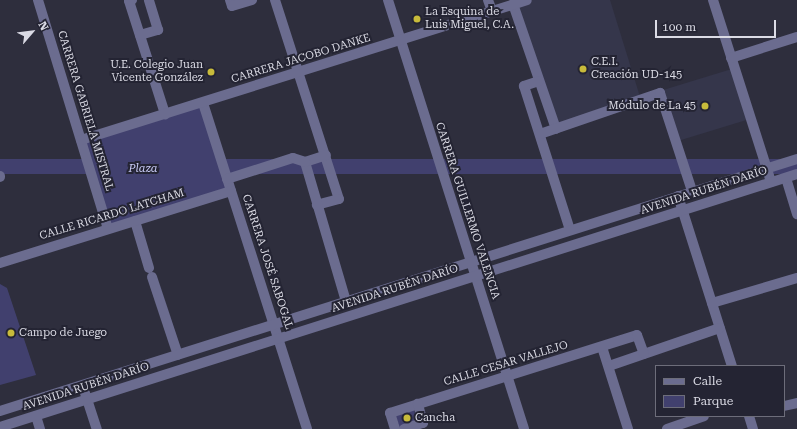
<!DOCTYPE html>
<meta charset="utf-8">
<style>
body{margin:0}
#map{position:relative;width:797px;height:429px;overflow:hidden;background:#2e2e3d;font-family:"Roboto Serif",serif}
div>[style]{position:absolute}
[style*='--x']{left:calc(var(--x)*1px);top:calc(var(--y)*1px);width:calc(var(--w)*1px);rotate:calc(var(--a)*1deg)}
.built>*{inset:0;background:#35364b;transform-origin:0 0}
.green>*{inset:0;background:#41406e;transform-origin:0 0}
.minor>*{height:10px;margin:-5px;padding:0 5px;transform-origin:5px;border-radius:5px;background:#6b6c8f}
.dots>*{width:11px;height:11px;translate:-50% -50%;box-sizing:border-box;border:2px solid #242433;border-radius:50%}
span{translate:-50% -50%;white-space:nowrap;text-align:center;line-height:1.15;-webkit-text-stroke:4px #242433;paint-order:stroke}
.poi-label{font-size:11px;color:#dbdbe5}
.left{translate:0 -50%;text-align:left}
.right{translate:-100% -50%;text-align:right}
.street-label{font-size:11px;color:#dbdbe5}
.park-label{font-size:11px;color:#caccf7;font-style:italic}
.legend{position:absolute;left:655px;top:365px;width:130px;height:52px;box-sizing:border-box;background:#242433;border:1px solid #6d6d7a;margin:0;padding:5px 7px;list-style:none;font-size:12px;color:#dbdbe5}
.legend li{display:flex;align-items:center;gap:8px;height:20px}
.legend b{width:20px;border:1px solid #6d6d7a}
.north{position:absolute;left:12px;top:12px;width:40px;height:40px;-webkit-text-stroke:3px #242433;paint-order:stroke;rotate:62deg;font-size:11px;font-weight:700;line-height:16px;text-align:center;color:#dbdbe5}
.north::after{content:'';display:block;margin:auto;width:14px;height:18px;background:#dbdbe5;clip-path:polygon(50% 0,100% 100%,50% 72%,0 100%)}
.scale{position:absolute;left:655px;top:20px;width:121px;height:18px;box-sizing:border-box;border:2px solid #dbdbe5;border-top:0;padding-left:5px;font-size:12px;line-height:14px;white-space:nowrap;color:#dbdbe5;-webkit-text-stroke:3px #242433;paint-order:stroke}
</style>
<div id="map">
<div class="built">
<div style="clip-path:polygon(527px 0,610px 0,641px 100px,556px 129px,513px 4px)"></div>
<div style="left:735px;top:68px;width:53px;height:76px;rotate:73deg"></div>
</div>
<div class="green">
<div style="left:203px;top:103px;width:92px;height:127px;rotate:72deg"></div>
<div style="left:797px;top:159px;width:15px;height:836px;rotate:90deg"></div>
<div style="clip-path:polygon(0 284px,7px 288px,36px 375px,0 385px)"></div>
<div style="left:413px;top:407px;width:17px;height:19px;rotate:73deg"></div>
</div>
<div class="minor">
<div style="--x:38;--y:0;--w:239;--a:73"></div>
<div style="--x:132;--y:0;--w:3;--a:162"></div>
<div style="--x:129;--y:1;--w:119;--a:72.3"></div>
<div style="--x:230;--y:0;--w:6;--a:72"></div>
<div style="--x:232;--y:6;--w:21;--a:-17"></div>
<div style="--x:275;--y:0;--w:209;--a:72.2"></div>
<div style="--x:339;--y:199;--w:23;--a:165"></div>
<div style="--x:388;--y:0;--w:450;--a:72.4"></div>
<div style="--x:488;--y:0;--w:12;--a:70"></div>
<div style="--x:713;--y:0;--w:191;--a:72.3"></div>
<div style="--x:513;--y:4;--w:132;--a:71"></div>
<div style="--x:140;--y:35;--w:19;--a:-16"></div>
<div style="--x:158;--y:30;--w:31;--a:-107"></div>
<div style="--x:731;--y:58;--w:69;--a:-17.7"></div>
<div style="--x:539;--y:81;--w:16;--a:162"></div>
<div style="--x:524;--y:86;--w:151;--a:72.3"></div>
<div style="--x:203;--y:103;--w:342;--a:72.3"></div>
<div style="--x:540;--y:134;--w:127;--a:-18.9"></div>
<div style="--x:660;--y:93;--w:103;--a:71.9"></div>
<div style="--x:81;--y:140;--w:467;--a:-17.4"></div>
<div style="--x:305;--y:162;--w:145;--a:73.6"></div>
<div style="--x:305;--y:162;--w:22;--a:-18"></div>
<div style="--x:0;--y:176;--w:1;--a:90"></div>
<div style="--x:786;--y:178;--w:38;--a:73"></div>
<div style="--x:227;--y:179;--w:69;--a:-17.7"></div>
<div style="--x:293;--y:158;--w:13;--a:18"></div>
<div style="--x:678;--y:196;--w:178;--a:72.4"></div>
<div style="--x:135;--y:221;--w:49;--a:73.4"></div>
<div style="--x:0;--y:263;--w:242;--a:-17.3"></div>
<div style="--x:152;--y:277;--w:82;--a:71.6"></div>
<div style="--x:712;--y:303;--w:89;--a:-16.4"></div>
<div style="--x:602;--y:347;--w:86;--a:72.4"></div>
<div style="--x:609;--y:366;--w:117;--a:-18.9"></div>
<div style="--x:85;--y:393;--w:38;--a:72"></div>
<div style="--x:784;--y:406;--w:13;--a:-13"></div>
<div style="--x:0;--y:411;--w:836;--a:-17.55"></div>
<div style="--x:36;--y:416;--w:14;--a:73"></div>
<div style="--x:749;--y:416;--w:14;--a:73"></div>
<div style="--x:0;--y:427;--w:836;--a:-17.61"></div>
<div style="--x:395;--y:429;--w:17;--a:-107"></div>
<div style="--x:390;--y:413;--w:259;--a:-17.5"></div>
<div style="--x:637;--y:335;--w:20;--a:70"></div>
<div style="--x:404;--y:429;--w:20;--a:-18"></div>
<div style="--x:423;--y:423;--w:20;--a:-105"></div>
<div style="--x:667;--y:429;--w:39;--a:-19"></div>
</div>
<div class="dots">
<div style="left:417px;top:19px;background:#c8bb3b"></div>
<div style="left:583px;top:69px;background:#c8bb3b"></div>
<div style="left:211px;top:72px;background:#c8bb3b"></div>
<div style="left:705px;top:106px;background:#c8bb3b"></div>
<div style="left:11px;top:333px;background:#c8bb3b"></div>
<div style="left:407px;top:418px;background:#c8bb3b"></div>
</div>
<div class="poi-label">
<span class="left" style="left:425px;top:19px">La Esquina de<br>Luis Miguel, C.A.</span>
<span class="left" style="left:591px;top:69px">C.E.I.<br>Creación UD-145</span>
<span class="right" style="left:203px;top:72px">U.E. Colegio Juan<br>Vicente González</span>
<span class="right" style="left:696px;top:106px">Módulo de La 45</span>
<span class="left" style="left:19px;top:333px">Campo de Juego</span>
<span class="left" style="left:415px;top:418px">Cancha</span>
</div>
<div class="street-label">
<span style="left:301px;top:59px;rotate:-17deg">CARRERA JACOBO DANKE</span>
<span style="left:85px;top:111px;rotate:73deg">CARRERA GABRIELA MISTRAL</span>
<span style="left:704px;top:191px;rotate:-18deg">AVENIDA RUBÉN DARÍO</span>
<span style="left:467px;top:211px;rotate:72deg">CARRERA GUILLERMO VALENCIA</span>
<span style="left:112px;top:215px;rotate:-17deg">CALLE RICARDO LATCHAM</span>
<span style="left:267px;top:262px;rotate:72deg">CARRERA JOSÉ SABOGAL</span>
<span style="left:395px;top:289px;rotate:-18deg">AVENIDA RUBÉN DARÍO</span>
<span style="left:506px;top:364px;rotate:-17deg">CALLE CESAR VALLEJO</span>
<span style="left:86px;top:387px;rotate:-18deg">AVENIDA RUBÉN DARÍO</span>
</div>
<div class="park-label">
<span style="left:143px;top:169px">Plaza</span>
</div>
<ul class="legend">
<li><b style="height:5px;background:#6b6c8f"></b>Calle</li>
<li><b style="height:11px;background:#41406e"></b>Parque</li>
</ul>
<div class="north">N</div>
<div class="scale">100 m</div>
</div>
